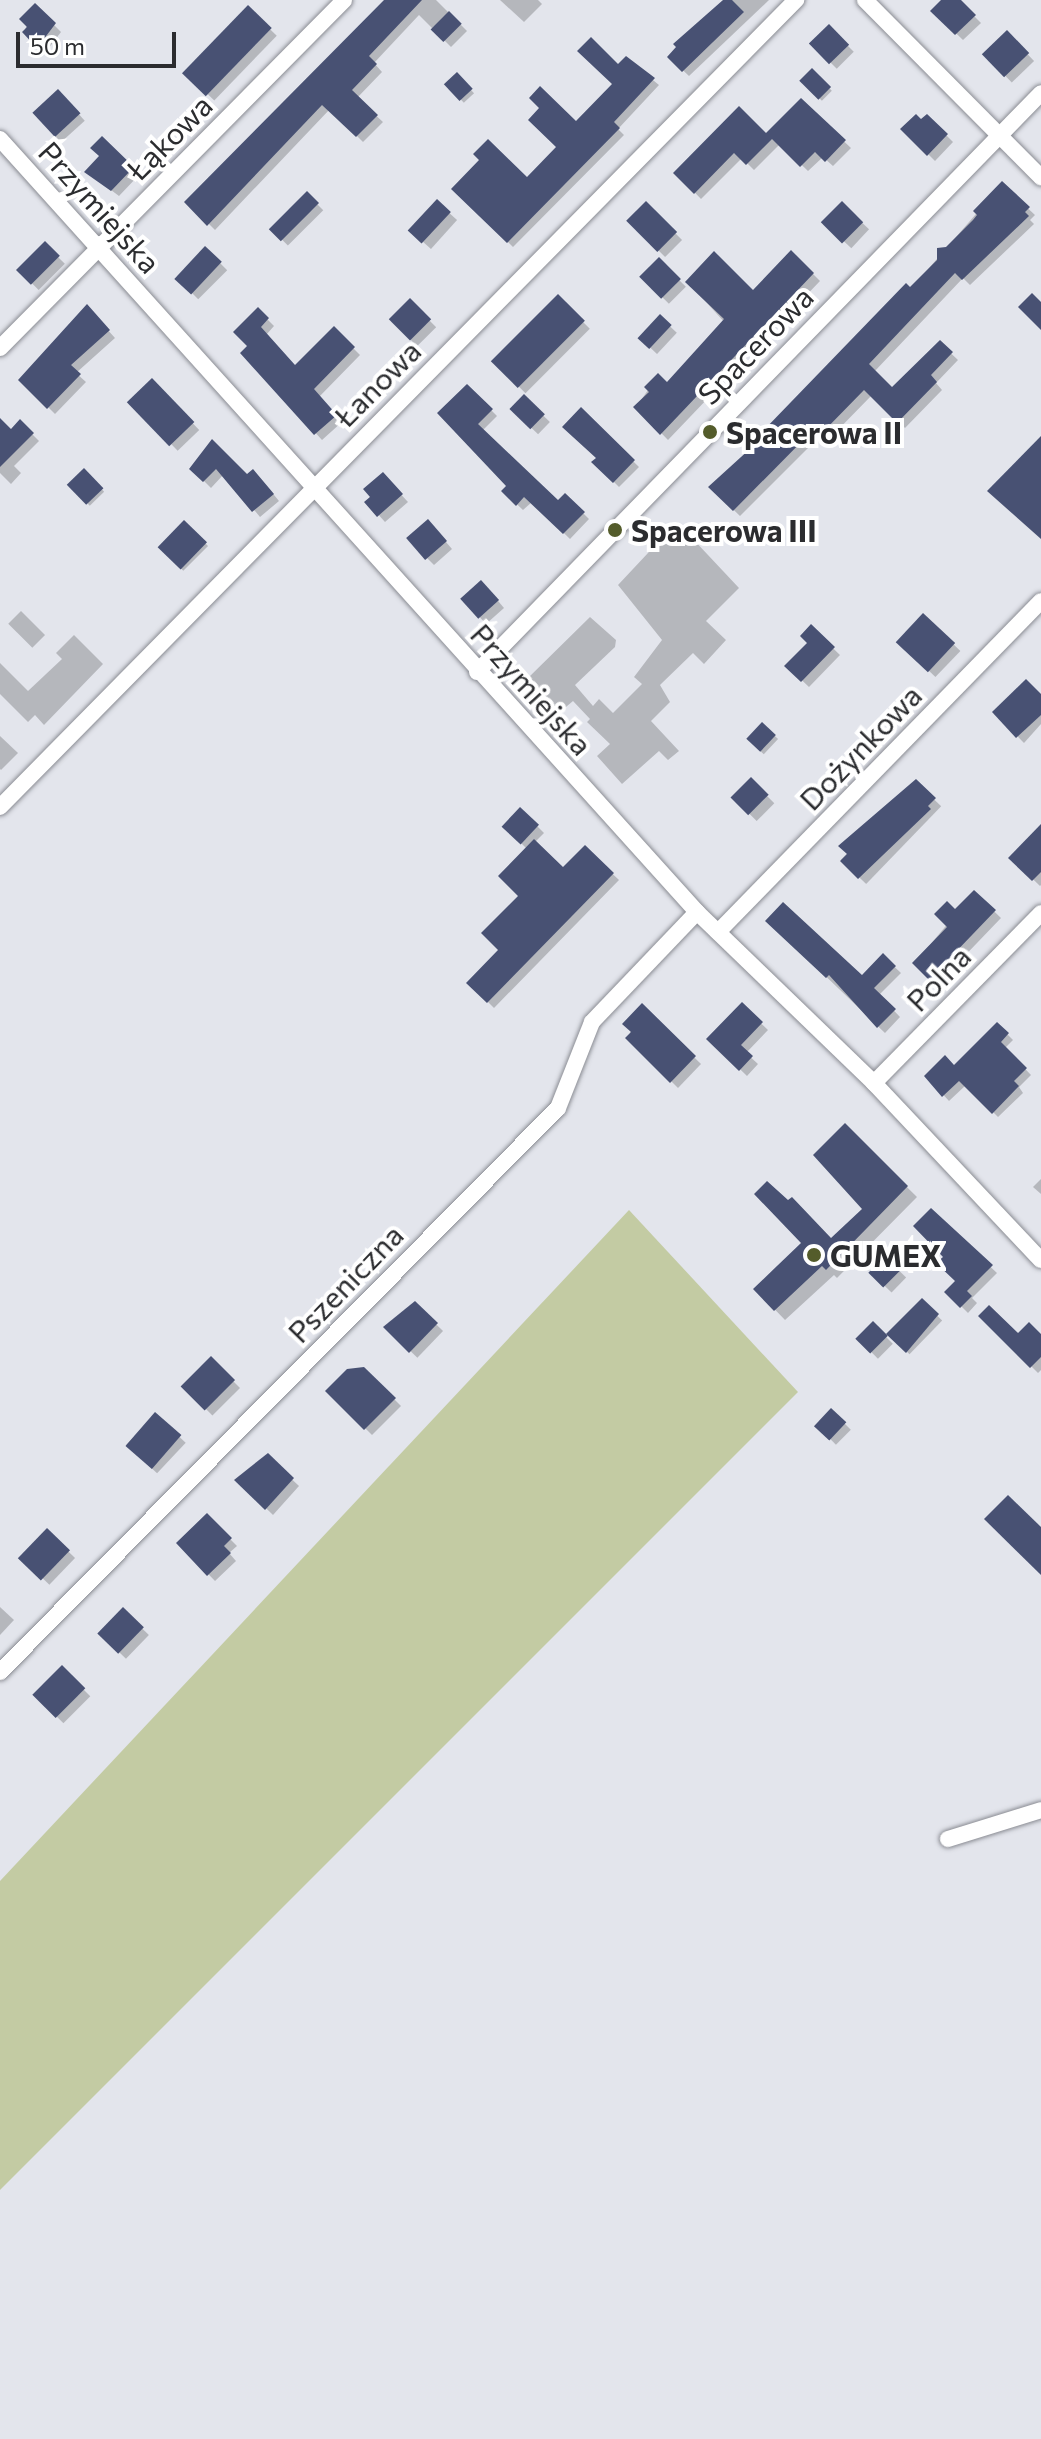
<!DOCTYPE html>
<meta charset="utf-8">
<style>
body{margin:0}
#map{position:relative;width:1041px;height:2439px;overflow:hidden;background:#e3e5ec;font-family:Commissioner,sans-serif}
div>[style]{position:absolute}
[style*='--x']{left:calc(var(--x)*1px);top:calc(var(--y)*1px);width:calc(var(--w)*1px);rotate:calc(var(--a)*1deg)}
.green>*{inset:0;background:#c3cba3}
.shadow>*{inset:0;background:#0003;transform-origin:0 0}
.building>*{inset:0;background:#485173;transform-origin:0 0}
.roads{filter:drop-shadow(0 0 2px #8a8c93) drop-shadow(0 0 2px #8a8c93)}
.street>*{height:16px;margin:-8px;padding:0 8px;transform-origin:8px;border-radius:8px;background:#fff}
.dots>*{width:22px;height:22px;translate:-50% -50%;box-sizing:border-box;border:4px solid #fff;border-radius:50%}
span{translate:-50% -50%;white-space:nowrap;text-align:center;line-height:1.15;-webkit-text-stroke:8px #fff;paint-order:stroke}
.street-label{font-size:30px;color:#2b2c2f}
.poi-label{font-size:30px;color:#2b2c2f;font-weight:700}
.left{translate:0 -50%;text-align:left}
.scale{position:absolute;left:16px;top:32px;width:160px;height:36px;box-sizing:border-box;border:4px solid #2b2c2f;border-top:0;padding-left:10px;font-size:24px;line-height:28px;white-space:nowrap;color:#2b2c2f;-webkit-text-stroke:6px #fff;paint-order:stroke}
</style>
<div id="map">
<div class="green">
<div style="clip-path:polygon(629px 1210px,798px 1392px,0 2190px,0 1881px)"></div>
</div>
<div class="shadow">
<div style="clip-path:polygon(386px 0,436px 0,467px 31px,451px 47px,419px 15px,374px 63px,382px 72px,357px 98px,383px 122px,363px 142px,330px 109px,215px 230px,187px 202px)"></div>
<div style="clip-path:polygon(500px 0,538px 0,542px 4px,524px 22px)"></div>
<div style="clip-path:polygon(724px 0,769px 0,689px 76px,669px 57px)"></div>
<div style="clip-path:polygon(944px 0,958px 0,981px 23px,963px 40px,933px 11px)"></div>
<div style="clip-path:polygon(35px 6px,61px 32px,45px 53px,24px 32px)"></div>
<div style="left:248px;top:8px;width:40px;height:90px;rotate:44deg"></div>
<div style="left:829px;top:27px;width:35px;height:24px;rotate:45deg"></div>
<div style="left:1007px;top:33px;width:39px;height:31px;rotate:46deg"></div>
<div style="clip-path:polygon(626px 58px,659px 85px,618px 129px,624px 135px,513px 247px,454px 189px,527px 180px,615px 84px,618px 67px)"></div>
<div style="left:812px;top:71px;width:28px;height:14px;rotate:45deg"></div>
<div style="left:457px;top:75px;width:25px;height:14px;rotate:47deg"></div>
<div style="left:58px;top:91px;width:40px;height:32px;rotate:48deg"></div>
<div style="clip-path:polygon(801px 101px,851px 148px,833px 166px,823px 157px,808px 171px,780px 144px,754px 170px,742px 158px,701px 199px,676px 173px,766px 135px)"></div>
<div style="clip-path:polygon(927px 116px,953px 142px,935px 161px,903px 129px)"></div>
<div style="clip-path:polygon(102px 139px,139px 175px,119px 196px,87px 172px,102px 156px)"></div>
<div style="clip-path:polygon(1002px 184px,1035px 215px,1030px 220px,1034px 224px,970px 285px,963px 278px,874px 372px,892px 390px,940px 343px,958px 360px,936px 383px,942px 390px,905px 428px,872px 395px,829px 439px,823px 433px,740px 516px,711px 488px,910px 290px)"></div>
<div style="left:307px;top:194px;width:23px;height:50px;rotate:45deg"></div>
<div style="left:437px;top:202px;width:27px;height:39px;rotate:42deg"></div>
<div style="left:646px;top:204px;width:51px;height:24px;rotate:45deg"></div>
<div style="left:842px;top:204px;width:37px;height:26px;rotate:43deg"></div>
<div style="left:45px;top:244px;width:28px;height:37px;rotate:45deg"></div>
<div style="left:206px;top:249px;width:30px;height:41px;rotate:45deg"></div>
<div style="clip-path:polygon(792px 253px,820px 281px,668px 440px,636px 407px,658px 376px,667px 385px,726px 324px,688px 282px,753px 292px)"></div>
<div style="left:659px;top:260px;width:38px;height:24px;rotate:45deg"></div>
<div style="left:558px;top:297px;width:45px;height:91px;rotate:45deg"></div>
<div style="left:410px;top:301px;width:37px;height:27px;rotate:45deg"></div>
<div style="clip-path:polygon(87px 307px,115px 338px,76px 373px,86px 382px,55px 414px,21px 380px)"></div>
<div style="clip-path:polygon(258px 310px,274px 326px,266px 335px,295px 368px,334px 329px,360px 355px,319px 397px,342px 422px,322px 440px,243px 353px,250px 347px)"></div>
<div style="left:660px;top:317px;width:23px;height:29px;rotate:43deg"></div>
<div style="left:152px;top:381px;width:68px;height:30px;rotate:46deg"></div>
<div style="clip-path:polygon(467px 386px,497px 416px,482px 431px,558px 502px,565px 495px,589px 519px,570px 539px,532px 502px,523px 510px,503px 491px,509px 486px,440px 413px)"></div>
<div style="left:524px;top:397px;width:36px;height:17px;rotate:44deg"></div>
<div style="clip-path:polygon(581px 410px,639px 467px,619px 487px,594px 462px,598px 458px)"></div>
<div style="clip-path:polygon(20px 422px,39px 441px,14px 466px,21px 473px,11px 484px,0 473px,0 423px,11px 431px)"></div>
<div style="clip-path:polygon(212px 442px,247px 477px,260px 478px,279px 501px,260px 517px,224px 474px,211px 488px,192px 469px)"></div>
<div style="left:84px;top:471px;width:29px;height:20px;rotate:46deg"></div>
<div style="clip-path:polygon(382px 474px,408px 502px,385px 522px,367px 502px)"></div>
<div style="left:184px;top:522px;width:34px;height:35px;rotate:45deg"></div>
<div style="clip-path:polygon(677px 522px,739px 588px,706px 621px,726px 640px,704px 664px,693px 653px,660px 685px,670px 702px,651px 721px,679px 751px,668px 760px,659px 751px,622px 784px,597px 756px,610px 744px,587px 722px,590px 719px,573px 701px,560px 712px,529px 677px,590px 617px,616px 640px,615px 647px,575px 685px,593px 706px,599px 699px,613px 713px,642px 684px,634px 677px,662px 640px,618px 585px)"></div>
<div style="clip-path:polygon(434px 528px,452px 549px,434px 565px,427px 558px)"></div>
<div style="clip-path:polygon(488px 589px,504px 608px,486px 624px,463px 599px)"></div>
<div style="left:21px;top:611px;width:34px;height:18px;rotate:45deg"></div>
<div style="left:923px;top:615px;width:52px;height:36px;rotate:44deg"></div>
<div style="clip-path:polygon(811px 627px,840px 655px,809px 687px,787px 666px,809px 643px)"></div>
<div style="clip-path:polygon(74px 635px,103px 664px,44px 725px,35px 715px,28px 722px,0 694px,0 663px,28px 691px,62px 659px,56px 653px)"></div>
<div style="clip-path:polygon(1041px 696px,1041px 724px,1024px 743px,994px 712px)"></div>
<div style="left:762px;top:724px;width:22px;height:21px;rotate:43deg"></div>
<div style="clip-path:polygon(0 736px,18px 753px,1px 770px,0 769px)"></div>
<div style="left:751px;top:780px;width:33px;height:25px;rotate:45deg"></div>
<div style="left:916px;top:782px;width:35px;height:108px;rotate:44deg"></div>
<div style="clip-path:polygon(521px 810px,544px 833px,535px 842px,563px 870px,585px 848px,619px 880px,494px 1008px,469px 983px,501px 950px,521px 896px,527px 849px,504px 826px)"></div>
<div style="clip-path:polygon(1041px 835px,1041px 885px,1040px 886px,1011px 858px)"></div>
<div style="clip-path:polygon(974px 892px,1001px 918px,953px 968px,958px 973px,941px 990px,915px 963px)"></div>
<div style="clip-path:polygon(768px 921px,862px 978px,883px 956px,901px 973px,879px 995px,900px 1017px,885px 1033px)"></div>
<div style="clip-path:polygon(742px 1005px,768px 1030px,746px 1053px,758px 1064px,747px 1076px,709px 1039px)"></div>
<div style="clip-path:polygon(642px 1006px,701px 1064px,678px 1088px,628px 1038px)"></div>
<div style="clip-path:polygon(997px 1024px,1013px 1040px,1005px 1048px,1031px 1075px,1019px 1087px,1023px 1093px,998px 1117px,966px 1085px,949px 1101px,926px 1076px,954px 1067px)"></div>
<div style="clip-path:polygon(845px 1126px,917px 1197px,837px 1278px,834px 1275px,785px 1320px,755px 1289px,804px 1244px,788px 1203px,831px 1241px,865px 1209px)"></div>
<div style="clip-path:polygon(1041px 1179px,1041px 1194px,1033px 1187px)"></div>
<div style="clip-path:polygon(931px 1211px,997px 1273px,972px 1298px,977px 1303px,968px 1313px,947px 1292px,957px 1281px)"></div>
<div style="left:886px;top:1258px;width:28px;height:21px;rotate:44deg"></div>
<div style="left:922px;top:1301px;width:28px;height:47px;rotate:44deg"></div>
<div style="left:415px;top:1304px;width:39px;height:37px;rotate:44deg"></div>
<div style="clip-path:polygon(981px 1316px,1018px 1336px,1041px 1337px,1041px 1370px,1038px 1373px)"></div>
<div style="left:873px;top:1324px;width:28px;height:21px;rotate:45deg"></div>
<div style="left:211px;top:1359px;width:41px;height:39px;rotate:45deg"></div>
<div style="clip-path:polygon(364px 1369px,401px 1406px,372px 1435px,328px 1391px)"></div>
<div style="left:831px;top:1410px;width:28px;height:21px;rotate:45deg"></div>
<div style="left:155px;top:1414px;width:42px;height:42px;rotate:43deg"></div>
<div style="clip-path:polygon(267px 1456px,299px 1486px,273px 1515px,237px 1480px)"></div>
<div style="clip-path:polygon(207px 1516px,237px 1546px,229px 1553px,236px 1561px,215px 1581px,178px 1543px)"></div>
<div style="left:47px;top:1531px;width:39px;height:37px;rotate:44deg"></div>
<div style="clip-path:polygon(0 1607px,14px 1620px,0 1635px)"></div>
<div style="left:123px;top:1610px;width:36px;height:33px;rotate:44deg"></div>
<div style="left:62px;top:1668px;width:40px;height:38px;rotate:45deg"></div>
</div>
<div class="building">
<div style="clip-path:polygon(384px 0,422px 0,369px 56px,377px 64px,352px 90px,378px 115px,356px 137px,322px 105px,207px 226px,184px 202px)"></div>
<div style="clip-path:polygon(723px 0,732px 0,744px 12px,682px 72px,667px 57px,676px 47px,673px 44px)"></div>
<div style="clip-path:polygon(941px 0,961px 0,976px 15px,955px 35px,930px 11px)"></div>
<div style="clip-path:polygon(35px 3px,56px 23px,37px 48px,22px 32px,27px 27px,19px 19px)"></div>
<div style="left:248px;top:5px;width:33px;height:95px;rotate:44deg"></div>
<div style="left:449px;top:11px;width:18px;height:26px;rotate:45deg"></div>
<div style="left:829px;top:24px;width:29px;height:28px;rotate:46deg"></div>
<div style="left:1007px;top:30px;width:32px;height:35px;rotate:46deg"></div>
<div style="clip-path:polygon(591px 37px,618px 64px,626px 56px,655px 78px,614px 122px,620px 128px,507px 243px,451px 189px,479px 160px,473px 154px,488px 139px,527px 177px,556px 147px,528px 120px,539px 108px,529px 98px,540px 86px,576px 121px,612px 84px,577px 51px)"></div>
<div style="left:812px;top:68px;width:27px;height:18px;rotate:45deg"></div>
<div style="left:457px;top:72px;width:23px;height:18px;rotate:47deg"></div>
<div style="left:58px;top:89px;width:33px;height:35px;rotate:47deg"></div>
<div style="clip-path:polygon(801px 98px,846px 140px,825px 162px,815px 152px,800px 167px,772px 139px,746px 165px,734px 153px,694px 194px,673px 173px,739px 106px,766px 133px)"></div>
<div style="clip-path:polygon(916px 114px,921px 119px,927px 114px,948px 134px,927px 156px,900px 129px)"></div>
<div style="clip-path:polygon(102px 136px,134px 167px,111px 191px,84px 172px,99px 156px,90px 148px)"></div>
<div style="clip-path:polygon(1002px 181px,1030px 207px,1025px 212px,1029px 216px,962px 280px,955px 273px,869px 364px,892px 387px,940px 340px,953px 352px,931px 375px,937px 382px,897px 423px,864px 390px,821px 434px,815px 428px,733px 511px,708px 487px,763px 437px,760px 434px,906px 283px,910px 287px,937px 260px,937px 248px,946px 247px,973px 220px,977px 215px,973px 211px)"></div>
<div style="left:307px;top:191px;width:17px;height:54px;rotate:45deg"></div>
<div style="left:437px;top:199px;width:19px;height:43px;rotate:43deg"></div>
<div style="left:646px;top:201px;width:44px;height:28px;rotate:45deg"></div>
<div style="left:842px;top:201px;width:30px;height:30px;rotate:45deg"></div>
<div style="left:45px;top:241px;width:21px;height:41px;rotate:45deg"></div>
<div style="left:205px;top:246px;width:23px;height:45px;rotate:43deg"></div>
<div style="clip-path:polygon(791px 250px,814px 273px,660px 435px,633px 407px,649px 392px,644px 387px,658px 373px,667px 382px,724px 319px,685px 282px,714px 251px,753px 290px)"></div>
<div style="left:659px;top:257px;width:31px;height:28px;rotate:45deg"></div>
<div style="clip-path:polygon(1032px 293px,1041px 302px,1041px 330px,1018px 307px)"></div>
<div style="left:558px;top:294px;width:38px;height:95px;rotate:45deg"></div>
<div style="left:410px;top:298px;width:30px;height:30px;rotate:45deg"></div>
<div style="clip-path:polygon(87px 304px,110px 330px,71px 365px,81px 374px,47px 409px,18px 380px)"></div>
<div style="clip-path:polygon(258px 307px,269px 318px,261px 327px,295px 365px,334px 326px,355px 347px,314px 389px,337px 415px,314px 435px,240px 353px,247px 346px,233px 332px)"></div>
<div style="left:660px;top:314px;width:16px;height:33px;rotate:43deg"></div>
<div style="left:152px;top:378px;width:61px;height:35px;rotate:46deg"></div>
<div style="clip-path:polygon(467px 384px,493px 409px,478px 424px,558px 500px,565px 493px,585px 512px,563px 534px,524px 497px,516px 506px,501px 491px,506px 486px,437px 413px)"></div>
<div style="left:524px;top:394px;width:29px;height:21px;rotate:44deg"></div>
<div style="clip-path:polygon(581px 407px,635px 460px,613px 483px,591px 462px,596px 458px,562px 427px)"></div>
<div style="clip-path:polygon(0 418px,11px 429px,20px 419px,34px 433px,0 467px)"></div>
<div style="clip-path:polygon(1041px 436px,1041px 539px,987px 491px)"></div>
<div style="clip-path:polygon(212px 439px,247px 474px,253px 469px,274px 494px,252px 512px,216px 469px,203px 482px,189px 469px)"></div>
<div style="left:84px;top:468px;width:28px;height:24px;rotate:46deg"></div>
<div style="clip-path:polygon(383px 472px,403px 494px,377px 517px,364px 502px,370px 497px,363px 489px)"></div>
<div style="left:428px;top:519px;width:29px;height:29px;rotate:49deg"></div>
<div style="left:184px;top:520px;width:32px;height:38px;rotate:44deg"></div>
<div style="left:481px;top:580px;width:27px;height:28px;rotate:48deg"></div>
<div style="left:923px;top:613px;width:44px;height:40px;rotate:43deg"></div>
<div style="clip-path:polygon(811px 624px,835px 647px,801px 682px,784px 666px,807px 643px,800px 636px)"></div>
<div style="clip-path:polygon(1026px 679px,1041px 694px,1041px 715px,1016px 738px,992px 712px)"></div>
<div style="left:762px;top:722px;width:19px;height:23px;rotate:43deg"></div>
<div style="left:751px;top:777px;width:25px;height:29px;rotate:45deg"></div>
<div style="clip-path:polygon(916px 779px,936px 798px,928px 806px,931px 809px,858px 879px,840px 861px,847px 854px,838px 846px)"></div>
<div style="left:520px;top:807px;width:26px;height:27px;rotate:43deg"></div>
<div style="clip-path:polygon(1041px 824px,1041px 872px,1032px 881px,1008px 858px)"></div>
<div style="clip-path:polygon(534px 839px,563px 867px,585px 845px,614px 873px,487px 1003px,466px 983px,498px 950px,481px 933px,518px 896px,498px 876px)"></div>
<div style="clip-path:polygon(974px 890px,996px 910px,948px 960px,953px 965px,934px 985px,912px 963px,947px 927px,934px 914px,947px 901px,955px 909px)"></div>
<div style="clip-path:polygon(783px 902px,862px 975px,883px 953px,896px 966px,874px 988px,896px 1009px,877px 1028px,829px 975px,826px 978px,765px 921px)"></div>
<div style="clip-path:polygon(742px 1002px,763px 1022px,741px 1045px,753px 1056px,739px 1071px,706px 1039px)"></div>
<div style="clip-path:polygon(642px 1003px,696px 1056px,670px 1083px,625px 1038px,631px 1032px,622px 1024px)"></div>
<div style="clip-path:polygon(997px 1022px,1009px 1033px,1001px 1042px,1027px 1068px,1014px 1081px,1019px 1086px,992px 1114px,959px 1081px,942px 1097px,924px 1076px,945px 1055px,954px 1065px)"></div>
<div style="clip-path:polygon(845px 1123px,908px 1186px,826px 1270px,822px 1266px,774px 1311px,753px 1289px,801px 1243px,754px 1194px,767px 1181px,788px 1200px,792px 1197px,831px 1238px,862px 1209px,813px 1155px)"></div>
<div style="clip-path:polygon(931px 1208px,993px 1265px,967px 1291px,972px 1296px,960px 1308px,944px 1292px,955px 1281px,936px 1263px,943px 1257px,913px 1226px)"></div>
<div style="left:886px;top:1255px;width:21px;height:25px;rotate:45deg"></div>
<div style="clip-path:polygon(922px 1298px,939px 1314px,906px 1353px,886px 1334px)"></div>
<div style="clip-path:polygon(415px 1301px,438px 1323px,409px 1353px,383px 1327px)"></div>
<div style="clip-path:polygon(989px 1305px,1018px 1333px,1029px 1322px,1041px 1334px,1041px 1357px,1030px 1368px,978px 1316px)"></div>
<div style="left:873px;top:1321px;width:21px;height:25px;rotate:45deg"></div>
<div style="left:211px;top:1356px;width:34px;height:43px;rotate:45deg"></div>
<div style="clip-path:polygon(364px 1367px,396px 1398px,364px 1430px,325px 1391px,347px 1369px)"></div>
<div style="left:831px;top:1408px;width:21px;height:25px;rotate:43deg"></div>
<div style="left:155px;top:1412px;width:35px;height:45px;rotate:41deg"></div>
<div style="clip-path:polygon(268px 1453px,294px 1478px,265px 1510px,234px 1480px)"></div>
<div style="clip-path:polygon(1008px 1495px,1041px 1527px,1041px 1575px,984px 1519px)"></div>
<div style="clip-path:polygon(207px 1513px,232px 1538px,224px 1546px,231px 1553px,207px 1576px,176px 1543px)"></div>
<div style="left:47px;top:1528px;width:32px;height:42px;rotate:44deg"></div>
<div style="left:123px;top:1607px;width:29px;height:37px;rotate:44deg"></div>
<div style="left:62px;top:1665px;width:33px;height:42px;rotate:45deg"></div>
</div>
<div class="roads">
<div class="street">
<div style="--x:865;--y:0;--w:250;--a:45.2"></div>
<div style="--x:0;--y:139;--w:1041;--a:47.96"></div>
<div style="--x:697;--y:912;--w:246;--a:44"></div>
<div style="--x:874;--y:1083;--w:243;--a:46.7"></div>
<div style="--x:0;--y:348;--w:489;--a:-45.3"></div>
<div style="--x:477;--y:672;--w:808;--a:-45.75"></div>
<div style="--x:0;--y:807;--w:1134;--a:-45.39"></div>
<div style="--x:718;--y:932;--w:462;--a:-45.7"></div>
<div style="--x:874;--y:1083;--w:238;--a:-45.5"></div>
<div style="--x:0;--y:1672;--w:793;--a:-45.31"></div>
<div style="--x:558;--y:1108;--w:92;--a:-68.4"></div>
<div style="--x:592;--y:1022;--w:152;--a:-46.3"></div>
<div style="--x:948;--y:1839;--w:97;--a:-17.3"></div>
</div>
</div>
<div class="dots">
<div style="left:710px;top:432px;background:#545c2b"></div>
<div style="left:615px;top:530px;background:#545c2b"></div>
<div style="left:814px;top:1255px;background:#545c2b"></div>
</div>
<div class="street-label">
<span style="left:169px;top:137px;rotate:-45deg">Łąkowa</span>
<span style="left:100px;top:207px;rotate:48deg">Przymiejska</span>
<span style="left:755px;top:345px;rotate:-46deg">Spacerowa</span>
<span style="left:377px;top:383px;rotate:-45deg">Łanowa</span>
<span style="left:532px;top:689px;rotate:48deg">Przymiejska</span>
<span style="left:860px;top:747px;rotate:-46deg">Dożynkowa</span>
<span style="left:938px;top:978px;rotate:-46deg">Polna</span>
<span style="left:345px;top:1283px;rotate:-46deg">Pszeniczna</span>
</div>
<div class="poi-label">
<span class="left" style="left:726px;top:432px">Spacerowa II</span>
<span class="left" style="left:631px;top:530px">Spacerowa III</span>
<span class="left" style="left:830px;top:1255px">GUMEX</span>
</div>
<div class="scale">50 m</div>
</div>
